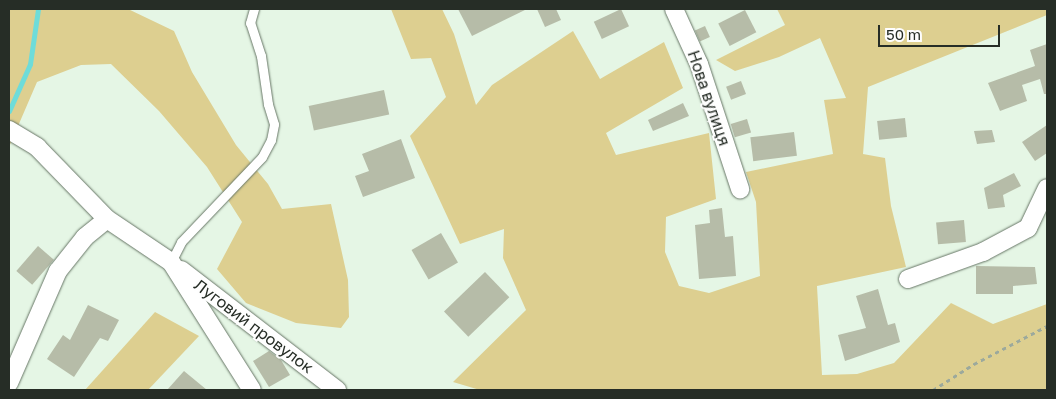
<!DOCTYPE html>
<meta charset="utf-8">
<style>
body{margin:0}
#map{position:relative;width:1056px;height:399px;overflow:hidden;background:#e5f6e5;font-family:"Golos Text",sans-serif}
div>[style]{position:absolute}
[style*='--x']{left:calc(var(--x)*1px);top:calc(var(--y)*1px);width:calc(var(--w)*1px);rotate:calc(var(--a)*1deg)}
.green>*{inset:0;background:#ddcf90}
.stream>*{height:5px;margin:-2.5px;padding:0 2.5px;transform-origin:2.5px;border-radius:2.5px;background:#6edcd9}
.building>*{inset:0;background:#b6bca8;transform-origin:0 0}
.path>*{height:3px;margin-top:-1.5px;transform-origin:0;background:repeating-linear-gradient(90deg,#9ca99c 0 4px,transparent 0 8px)}
.roads{filter:drop-shadow(0 0 1px #677666) drop-shadow(0 0 1px #677666)}
.service>*{height:9px;margin:-4.5px;padding:0 4.5px;transform-origin:4.5px;border-radius:4.5px;background:#fff}
.minor>*{height:18px;margin:-9px;padding:0 9px;transform-origin:9px;border-radius:9px;background:#fff}
span{translate:-50% -50%;white-space:nowrap;text-align:center;line-height:1.15;-webkit-text-stroke:4px #fefefe;paint-order:stroke}
.street-label{font-size:16px;color:#262d26}
.frame{position:absolute;inset:0;border:10px solid #262d26;pointer-events:none}
.scale{position:absolute;left:878px;top:25px;width:122px;height:22px;box-sizing:border-box;border:2px solid #262d26;border-top:0;padding-left:6px;font-size:15px;line-height:18px;white-space:nowrap;color:#262d26;-webkit-text-stroke:4px #fefefe;paint-order:stroke}
</style>
<div id="map">
<div class="green">
<div style="clip-path:polygon(9px 9px,128px 9px,174px 31px,192px 72px,236px 145px,268px 184px,282px 209px,331px 204px,348px 280px,349px 317px,341px 328px,296px 323px,246px 303px,217px 269px,242px 222px,207px 167px,159px 111px,111px 64px,81px 65px,37px 82px,9px 147px)"></div>
<div style="clip-path:polygon(391px 9px,442px 9px,454px 34px,476px 105px,492px 85px,573px 31px,600px 79px,664px 42px,683px 88px,606px 133px,616px 155px,709px 133px,716px 199px,666px 217px,665px 252px,679px 286px,709px 293px,760px 276px,756px 202px,746px 172px,833px 154px,824px 100px,846px 98px,820px 38px,779px 57px,735px 71px,716px 60px,785px 25px,777px 9px,1047px 9px,1047px 15px,868px 87px,863px 154px,885px 158px,891px 206px,906px 267px,817px 286px,822px 375px,857px 374px,894px 363px,951px 303px,993px 324px,1047px 304px,1047px 390px,480px 390px,453px 382px,526px 310px,503px 258px,504px 229px,460px 244px,410px 136px,446px 97px,431px 58px,411px 59px)"></div>
<div style="clip-path:polygon(155px 312px,199px 336px,148px 390px,85px 390px)"></div>
</div>
<div class="stream">
<div style="--x:9;--y:111;--w:51;--a:-65.9"></div>
<div style="--x:30;--y:64;--w:56;--a:-81.7"></div>
</div>
<div class="building">
<div style="clip-path:polygon(458px 9px,527px 9px,472px 36px)"></div>
<div style="clip-path:polygon(537px 9px,556px 9px,561px 20px,545px 27px)"></div>
<div style="left:621px;top:9px;width:19px;height:30px;rotate:65deg"></div>
<div style="left:745px;top:10px;width:25px;height:30px;rotate:63deg"></div>
<div style="left:705px;top:26px;width:12px;height:11px;rotate:66deg"></div>
<div style="clip-path:polygon(1047px 44px,1047px 94px,1044px 94px,1040px 79px,1022px 85px,1027px 101px,1000px 111px,988px 83px,1035px 66px,1030px 50px)"></div>
<div style="left:741px;top:81px;width:14px;height:16px;rotate:69deg"></div>
<div style="left:384px;top:90px;width:25px;height:77px;rotate:78deg"></div>
<div style="clip-path:polygon(683px 103px,689px 116px,653px 131px,648px 120px)"></div>
<div style="left:905px;top:118px;width:19px;height:28px;rotate:84deg"></div>
<div style="left:747px;top:119px;width:14px;height:17px;rotate:73deg"></div>
<div style="clip-path:polygon(1047px 125px,1047px 153px,1035px 161px,1022px 142px)"></div>
<div style="clip-path:polygon(992px 130px,995px 142px,977px 144px,974px 131px)"></div>
<div style="left:794px;top:132px;width:24px;height:44px;rotate:83deg"></div>
<div style="clip-path:polygon(401px 139px,415px 178px,363px 197px,355px 176px,369px 171px,362px 154px)"></div>
<div style="clip-path:polygon(1014px 173px,1021px 186px,1003px 195px,1005px 207px,988px 209px,984px 188px)"></div>
<div style="clip-path:polygon(722px 208px,725px 237px,733px 236px,736px 276px,699px 279px,695px 225px,710px 223px,709px 210px)"></div>
<div style="left:964px;top:220px;width:22px;height:28px;rotate:85deg"></div>
<div style="left:441px;top:233px;width:34px;height:34px;rotate:60deg"></div>
<div style="left:38px;top:246px;width:21px;height:33px;rotate:41deg"></div>
<div style="clip-path:polygon(976px 266px,1035px 267px,1037px 284px,1013px 286px,1013px 294px,976px 294px)"></div>
<div style="left:485px;top:272px;width:35px;height:57px;rotate:46deg"></div>
<div style="clip-path:polygon(878px 289px,888px 325px,895px 323px,900px 342px,845px 361px,838px 335px,866px 328px,856px 296px)"></div>
<div style="clip-path:polygon(88px 305px,119px 320px,108px 341px,100px 338px,74px 377px,47px 359px,63px 335px,70px 340px)"></div>
<div style="clip-path:polygon(269px 351px,281px 360px,290px 375px,269px 387px,253px 361px)"></div>
<div style="clip-path:polygon(184px 371px,207px 390px,167px 390px)"></div>
</div>
<div class="path">
<div style="--x:933;--y:390;--w:49;--a:-32.4"></div>
<div style="--x:974;--y:364;--w:82;--a:-27.5"></div>
</div>
<div class="roads">
<div class="service">
<div style="--x:171;--y:262;--w:22;--a:-63"></div>
<div style="--x:181;--y:242;--w:117;--a:-46.4"></div>
<div style="--x:262;--y:157;--w:19;--a:-62"></div>
<div style="--x:271;--y:140;--w:16;--a:-79"></div>
<div style="--x:274;--y:124;--w:21;--a:-107"></div>
<div style="--x:268;--y:104;--w:49;--a:-98.3"></div>
<div style="--x:261;--y:56;--w:35;--a:-108"></div>
<div style="--x:250;--y:23;--w:15;--a:-74"></div>
</div>
<div class="minor">
<div style="--x:674;--y:9;--w:60;--a:65.6"></div>
<div style="--x:699;--y:64;--w:132;--a:71.8"></div>
<div style="--x:9;--y:130;--w:33;--a:31"></div>
<div style="--x:37;--y:147;--w:100;--a:45.8"></div>
<div style="--x:107;--y:219;--w:77;--a:33.9"></div>
<div style="--x:171;--y:262;--w:151;--a:57.7"></div>
<div style="--x:181;--y:270;--w:197;--a:37.6"></div>
<div style="--x:908;--y:279;--w:80;--a:-19.8"></div>
<div style="--x:983;--y:252;--w:51;--a:-28.1"></div>
<div style="--x:1028;--y:228;--w:44;--a:-64.6"></div>
<div style="--x:9;--y:383;--w:122;--a:-66.4"></div>
<div style="--x:58;--y:271;--w:43;--a:-51.5"></div>
<div style="--x:85;--y:237;--w:28;--a:-39"></div>
</div>
</div>
<div class="street-label">
<span style="left:709px;top:98px;rotate:71deg">Нова вулиця</span>
<span style="left:254px;top:326px;rotate:37deg">Луговий провулок</span>
</div>
<div class="frame"></div>
<div class="scale">50 m</div>
</div>
